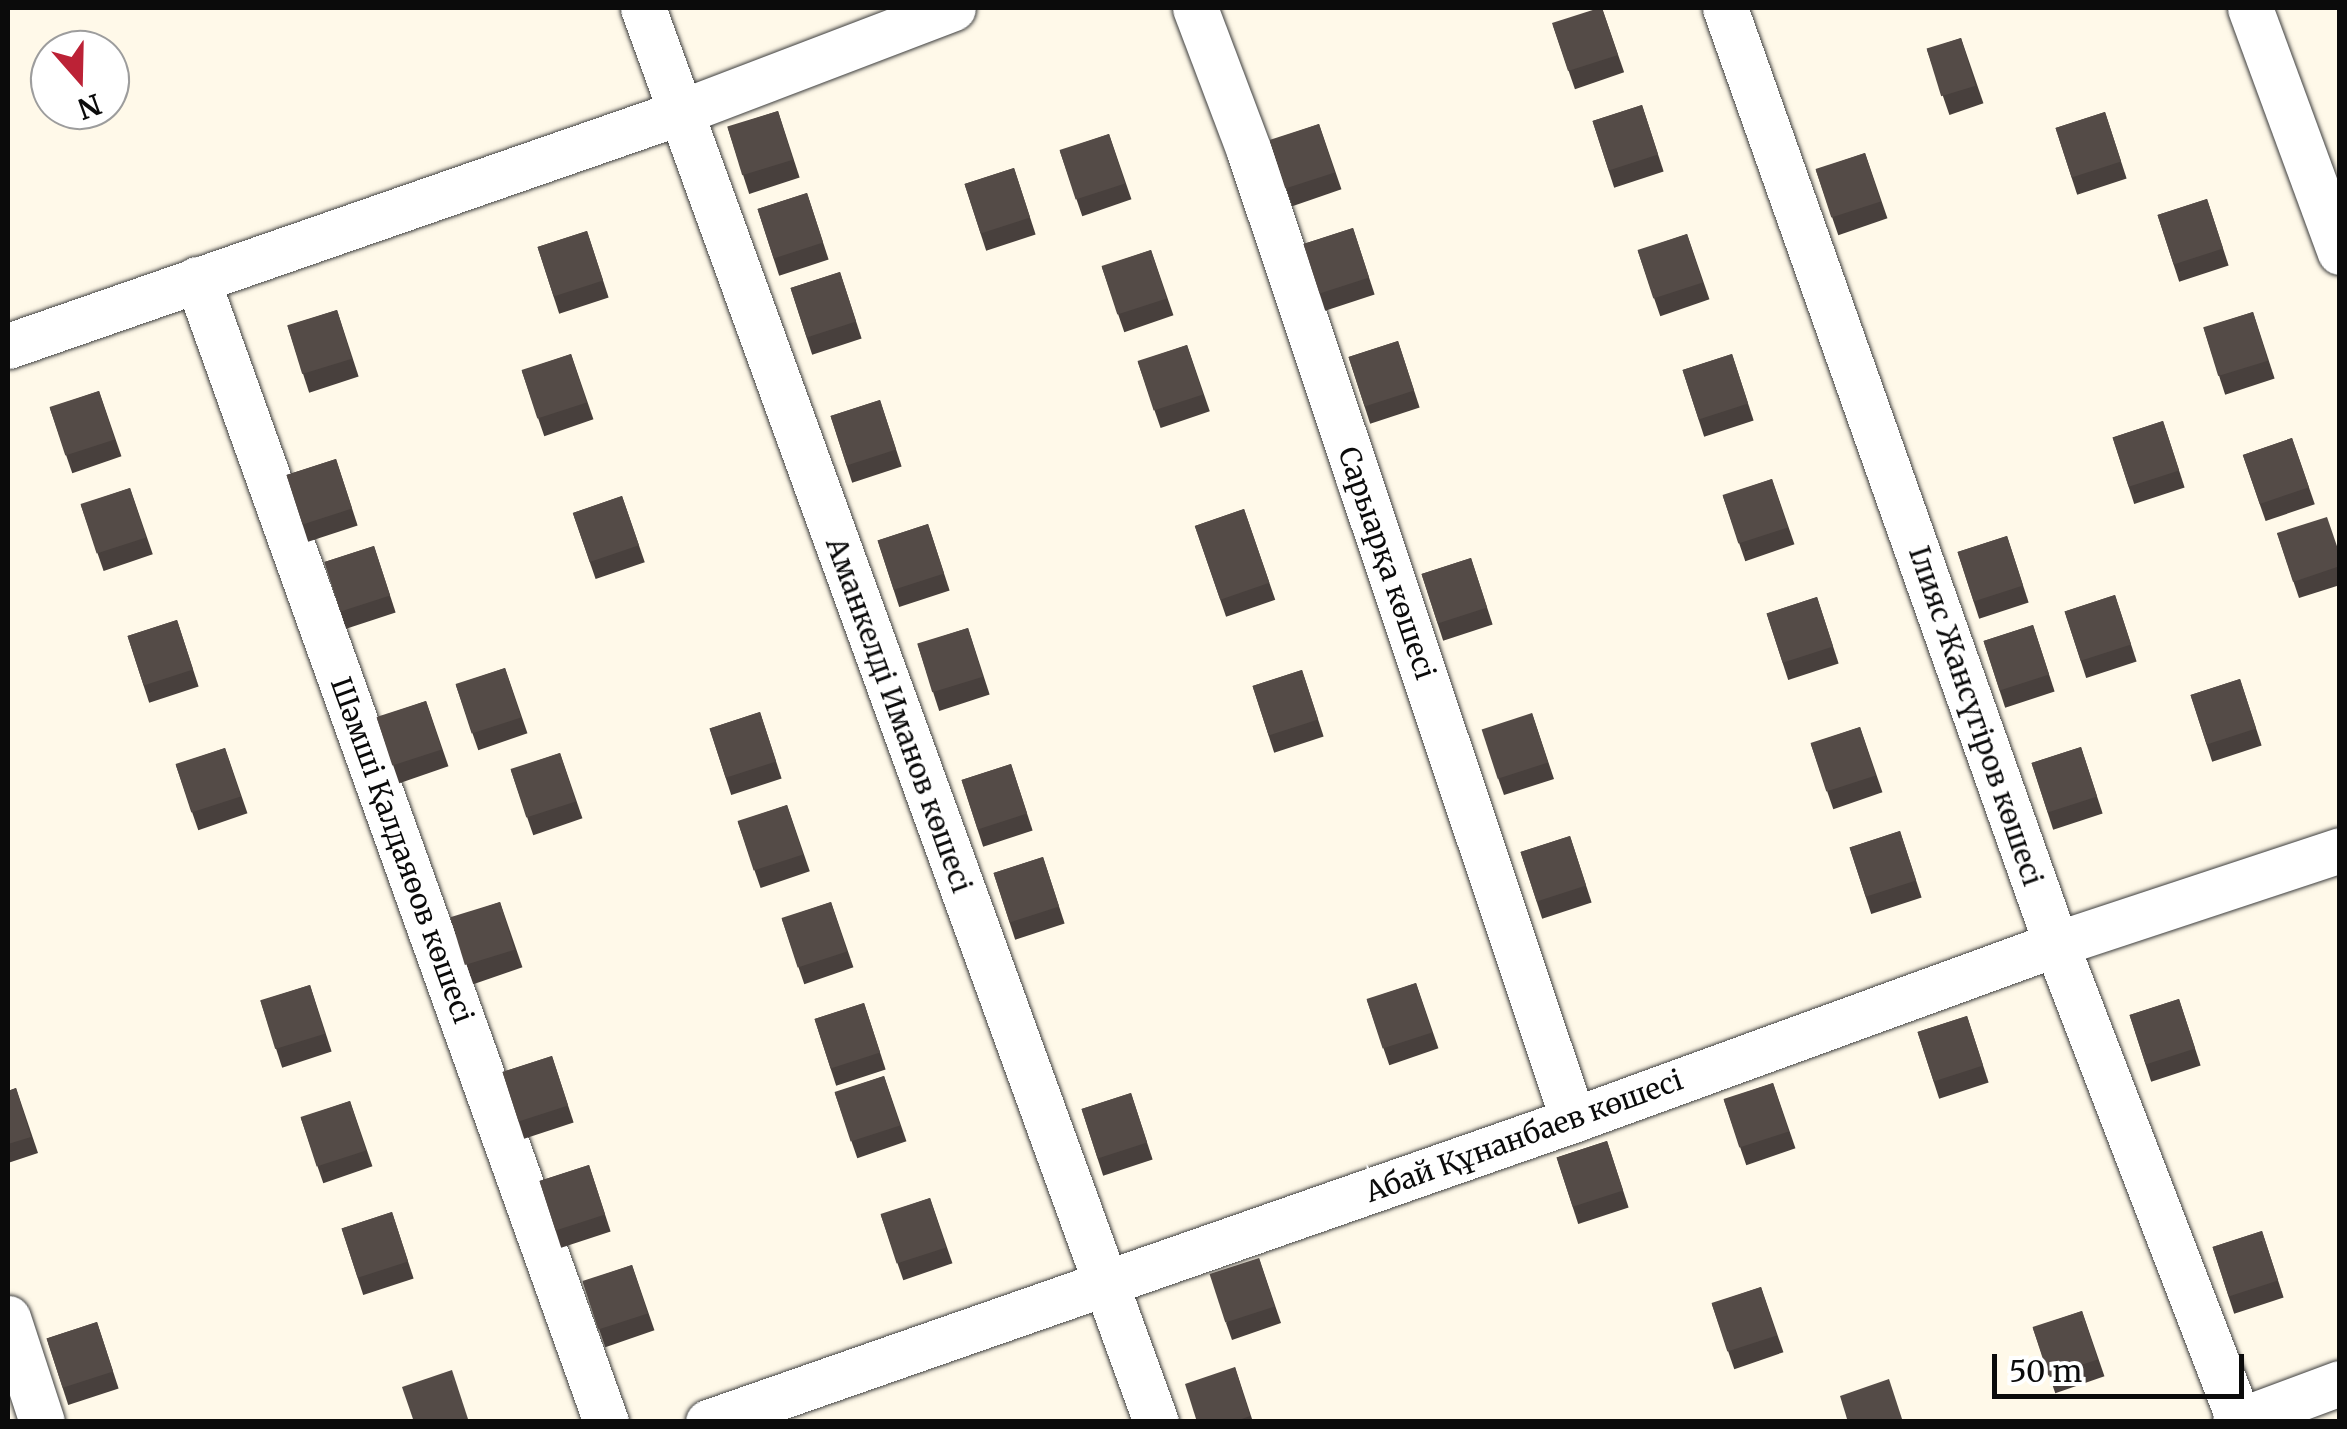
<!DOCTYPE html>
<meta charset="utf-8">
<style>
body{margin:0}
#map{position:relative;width:2347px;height:1429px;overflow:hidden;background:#fff9e9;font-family:Merriweather,serif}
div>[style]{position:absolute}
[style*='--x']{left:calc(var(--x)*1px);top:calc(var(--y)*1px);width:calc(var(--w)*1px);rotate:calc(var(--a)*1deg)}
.roads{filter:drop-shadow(0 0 2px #3e3e3e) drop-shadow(0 0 2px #3e3e3e)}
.minor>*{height:45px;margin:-22.5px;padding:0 22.5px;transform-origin:22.5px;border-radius:22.5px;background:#fff}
.wall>*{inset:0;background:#48403d;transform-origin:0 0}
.building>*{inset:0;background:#544b47;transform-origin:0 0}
span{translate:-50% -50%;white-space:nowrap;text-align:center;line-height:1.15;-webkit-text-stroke:10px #fff;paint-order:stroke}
.street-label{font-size:28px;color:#0b0b0b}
.frame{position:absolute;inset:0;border:10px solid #0b0b0b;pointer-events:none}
.north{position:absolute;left:30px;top:30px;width:100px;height:100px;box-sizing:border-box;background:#fff;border:2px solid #9d9d9d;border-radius:50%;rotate:160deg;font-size:28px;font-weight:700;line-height:40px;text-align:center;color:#0b0b0b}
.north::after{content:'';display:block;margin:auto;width:35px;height:45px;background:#bc2236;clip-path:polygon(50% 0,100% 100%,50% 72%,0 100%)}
.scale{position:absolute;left:1992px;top:1354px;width:252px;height:45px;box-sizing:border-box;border:5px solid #0b0b0b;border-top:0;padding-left:12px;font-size:30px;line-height:35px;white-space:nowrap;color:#0b0b0b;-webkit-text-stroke:8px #fff;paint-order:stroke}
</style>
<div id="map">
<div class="roads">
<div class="minor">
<div style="--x:643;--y:8;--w:1504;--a:70.06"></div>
<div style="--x:1195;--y:8;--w:153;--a:69.3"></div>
<div style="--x:1249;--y:151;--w:1022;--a:71.51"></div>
<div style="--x:1725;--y:8;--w:993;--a:70.52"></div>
<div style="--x:2056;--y:944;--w:510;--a:68.97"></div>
<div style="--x:2250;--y:8;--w:260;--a:69.8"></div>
<div style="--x:197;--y:279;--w:1214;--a:70.31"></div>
<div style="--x:8;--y:346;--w:713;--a:-19.17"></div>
<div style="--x:681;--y:112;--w:291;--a:-20.9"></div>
<div style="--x:8;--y:1318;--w:109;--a:71.9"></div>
<div style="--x:708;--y:1422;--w:916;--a:-19.25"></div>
<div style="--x:1573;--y:1120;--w:514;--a:-20.02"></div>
<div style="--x:2056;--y:944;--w:299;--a:-18.3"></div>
<div style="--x:2235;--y:1422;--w:112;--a:-20.4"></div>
</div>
</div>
<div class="wall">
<div style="left:1602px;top:8px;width:68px;height:52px;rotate:71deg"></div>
<div style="left:1961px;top:38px;width:69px;height:36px;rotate:71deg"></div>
<div style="left:1642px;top:105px;width:70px;height:52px;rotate:72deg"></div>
<div style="left:778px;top:111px;width:70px;height:53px;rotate:72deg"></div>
<div style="left:2105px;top:112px;width:70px;height:52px;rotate:72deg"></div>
<div style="left:1319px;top:124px;width:69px;height:52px;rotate:71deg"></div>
<div style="left:1109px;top:134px;width:69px;height:52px;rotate:71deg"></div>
<div style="left:1865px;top:153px;width:69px;height:52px;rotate:71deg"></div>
<div style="left:1014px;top:168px;width:70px;height:52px;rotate:72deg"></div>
<div style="left:807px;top:193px;width:70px;height:52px;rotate:72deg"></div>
<div style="left:2207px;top:199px;width:70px;height:52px;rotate:72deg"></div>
<div style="left:1353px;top:228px;width:70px;height:52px;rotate:72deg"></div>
<div style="left:587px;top:231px;width:70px;height:52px;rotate:72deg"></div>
<div style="left:1687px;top:234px;width:69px;height:52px;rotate:71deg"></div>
<div style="left:1151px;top:250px;width:69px;height:52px;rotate:71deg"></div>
<div style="left:840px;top:272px;width:70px;height:52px;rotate:72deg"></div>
<div style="left:337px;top:310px;width:70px;height:52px;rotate:72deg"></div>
<div style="left:2253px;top:312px;width:70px;height:52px;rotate:72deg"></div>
<div style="left:1398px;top:341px;width:70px;height:52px;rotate:72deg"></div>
<div style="left:1187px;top:345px;width:70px;height:52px;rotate:71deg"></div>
<div style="left:571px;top:354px;width:69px;height:52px;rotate:71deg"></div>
<div style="left:1732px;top:354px;width:70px;height:52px;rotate:72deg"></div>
<div style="left:99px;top:391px;width:69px;height:52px;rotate:71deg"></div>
<div style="left:880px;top:400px;width:70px;height:52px;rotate:72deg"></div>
<div style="left:2163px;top:421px;width:70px;height:53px;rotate:72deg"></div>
<div style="left:2292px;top:438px;width:70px;height:52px;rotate:71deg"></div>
<div style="left:336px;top:459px;width:70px;height:52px;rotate:72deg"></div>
<div style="left:1772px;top:479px;width:69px;height:52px;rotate:71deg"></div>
<div style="left:130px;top:488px;width:70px;height:52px;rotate:71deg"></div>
<div style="left:622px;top:496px;width:70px;height:52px;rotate:71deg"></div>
<div style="left:1244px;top:509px;width:96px;height:52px;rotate:71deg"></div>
<div style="left:928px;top:524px;width:70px;height:53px;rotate:72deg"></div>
<div style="clip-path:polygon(2277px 533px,2340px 553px,2340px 585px,2299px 598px)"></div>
<div style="left:2007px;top:536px;width:70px;height:52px;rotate:72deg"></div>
<div style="left:374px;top:546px;width:70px;height:52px;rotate:72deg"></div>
<div style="left:1471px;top:558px;width:70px;height:52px;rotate:72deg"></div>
<div style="left:2115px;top:595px;width:70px;height:53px;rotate:72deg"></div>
<div style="left:1817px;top:597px;width:70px;height:53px;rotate:72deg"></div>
<div style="left:177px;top:620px;width:70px;height:52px;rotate:72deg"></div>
<div style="left:2033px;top:625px;width:70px;height:52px;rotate:72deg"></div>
<div style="left:968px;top:628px;width:70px;height:53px;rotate:72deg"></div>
<div style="left:505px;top:668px;width:69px;height:52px;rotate:71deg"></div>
<div style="left:1302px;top:670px;width:70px;height:52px;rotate:72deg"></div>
<div style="left:2240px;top:679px;width:70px;height:52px;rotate:72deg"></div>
<div style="left:426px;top:701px;width:69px;height:52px;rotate:71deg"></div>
<div style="left:760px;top:712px;width:70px;height:53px;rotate:72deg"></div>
<div style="clip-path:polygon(1532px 713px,1554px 779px,1504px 795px,1498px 778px)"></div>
<div style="left:1860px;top:727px;width:69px;height:52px;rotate:71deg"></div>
<div style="left:2081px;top:747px;width:70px;height:52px;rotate:72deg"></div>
<div style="left:225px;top:748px;width:69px;height:52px;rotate:71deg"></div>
<div style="left:560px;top:753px;width:69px;height:52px;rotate:71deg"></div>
<div style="left:1011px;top:764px;width:70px;height:52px;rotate:72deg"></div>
<div style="left:787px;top:805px;width:70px;height:52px;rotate:71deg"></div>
<div style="left:1900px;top:831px;width:70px;height:53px;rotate:72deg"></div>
<div style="left:1570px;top:836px;width:70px;height:52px;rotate:72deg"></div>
<div style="left:1043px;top:857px;width:70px;height:52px;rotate:72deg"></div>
<div style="left:500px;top:902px;width:69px;height:52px;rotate:71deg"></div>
<div style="left:831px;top:902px;width:69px;height:52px;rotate:71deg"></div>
<div style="left:1416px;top:983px;width:69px;height:52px;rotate:71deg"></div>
<div style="left:310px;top:985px;width:70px;height:52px;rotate:72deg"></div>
<div style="left:2179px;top:999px;width:70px;height:52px;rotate:72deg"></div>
<div style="left:864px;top:1003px;width:70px;height:52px;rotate:72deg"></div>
<div style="left:1967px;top:1016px;width:70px;height:52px;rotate:72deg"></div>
<div style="left:552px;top:1056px;width:70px;height:52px;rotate:72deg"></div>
<div style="left:884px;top:1076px;width:69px;height:52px;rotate:71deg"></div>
<div style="left:1773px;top:1083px;width:69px;height:52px;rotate:71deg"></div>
<div style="clip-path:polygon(16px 1088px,38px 1153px,8px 1163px,8px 1091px)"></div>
<div style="left:1131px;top:1093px;width:70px;height:52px;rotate:72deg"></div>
<div style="left:350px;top:1101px;width:69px;height:52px;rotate:71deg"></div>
<div style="left:1607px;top:1141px;width:70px;height:53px;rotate:72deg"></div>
<div style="left:589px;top:1165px;width:70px;height:52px;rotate:72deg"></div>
<div style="left:930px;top:1198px;width:69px;height:52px;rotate:71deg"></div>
<div style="left:392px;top:1212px;width:70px;height:53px;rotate:72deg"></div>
<div style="left:2262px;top:1231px;width:70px;height:52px;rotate:72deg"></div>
<div style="clip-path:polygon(1259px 1258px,1281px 1323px,1232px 1340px,1226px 1323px)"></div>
<div style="left:632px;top:1265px;width:69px;height:52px;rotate:71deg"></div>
<div style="left:1761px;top:1287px;width:69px;height:52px;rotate:71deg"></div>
<div style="left:2082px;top:1311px;width:69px;height:52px;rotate:71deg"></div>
<div style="left:97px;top:1322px;width:70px;height:53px;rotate:72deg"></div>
<div style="clip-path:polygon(1235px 1367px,1253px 1422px,1197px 1422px)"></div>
</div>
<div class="building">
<div style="clip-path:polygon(1599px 8px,1602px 8px,1618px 55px,1568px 71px,1552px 23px)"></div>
<div style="left:1961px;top:38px;width:50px;height:36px;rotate:73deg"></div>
<div style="left:1642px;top:105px;width:52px;height:52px;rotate:72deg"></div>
<div style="left:778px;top:111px;width:51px;height:53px;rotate:73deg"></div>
<div style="left:2105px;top:112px;width:52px;height:52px;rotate:72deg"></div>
<div style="left:1319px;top:124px;width:51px;height:52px;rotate:72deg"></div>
<div style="left:1109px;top:134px;width:52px;height:52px;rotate:72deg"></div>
<div style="left:1865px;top:153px;width:51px;height:52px;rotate:72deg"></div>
<div style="left:1014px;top:168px;width:52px;height:52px;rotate:72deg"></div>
<div style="left:807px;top:193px;width:52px;height:52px;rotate:72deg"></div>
<div style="left:2207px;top:199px;width:52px;height:52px;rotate:72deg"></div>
<div style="left:1353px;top:228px;width:52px;height:52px;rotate:72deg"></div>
<div style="left:587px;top:231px;width:52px;height:52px;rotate:72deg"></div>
<div style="left:1687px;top:234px;width:51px;height:52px;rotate:72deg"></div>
<div style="left:1151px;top:250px;width:51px;height:52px;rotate:72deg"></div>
<div style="left:840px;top:272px;width:52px;height:52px;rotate:72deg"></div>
<div style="left:337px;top:310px;width:51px;height:52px;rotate:73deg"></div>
<div style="left:2253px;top:312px;width:51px;height:52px;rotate:73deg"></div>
<div style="left:1398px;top:341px;width:52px;height:52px;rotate:72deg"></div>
<div style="left:1187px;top:345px;width:52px;height:52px;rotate:72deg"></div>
<div style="left:571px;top:354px;width:51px;height:52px;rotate:72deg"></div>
<div style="left:1732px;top:354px;width:52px;height:52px;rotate:72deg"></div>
<div style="left:99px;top:391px;width:51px;height:52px;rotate:72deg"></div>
<div style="left:880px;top:400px;width:52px;height:52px;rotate:72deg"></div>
<div style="left:2163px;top:421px;width:52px;height:53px;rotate:72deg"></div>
<div style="left:2292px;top:438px;width:52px;height:52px;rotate:71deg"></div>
<div style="left:336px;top:459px;width:52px;height:52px;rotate:72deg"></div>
<div style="left:1772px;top:479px;width:51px;height:52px;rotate:72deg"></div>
<div style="left:130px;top:488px;width:52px;height:52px;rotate:72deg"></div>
<div style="left:622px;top:496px;width:52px;height:52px;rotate:71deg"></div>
<div style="left:1244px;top:509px;width:78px;height:52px;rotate:71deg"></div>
<div style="clip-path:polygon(2327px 517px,2340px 555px,2340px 566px,2293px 582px,2277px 533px)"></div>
<div style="left:928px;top:524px;width:52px;height:53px;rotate:72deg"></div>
<div style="left:2007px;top:536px;width:52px;height:52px;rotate:72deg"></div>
<div style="left:374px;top:546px;width:52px;height:52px;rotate:72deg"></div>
<div style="left:1471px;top:558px;width:52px;height:52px;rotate:72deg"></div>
<div style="left:2115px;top:595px;width:52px;height:53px;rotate:72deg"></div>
<div style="left:1817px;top:597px;width:52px;height:53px;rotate:72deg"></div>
<div style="left:177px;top:620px;width:52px;height:52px;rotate:72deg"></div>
<div style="left:2033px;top:625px;width:52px;height:52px;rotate:72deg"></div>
<div style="left:968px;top:628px;width:51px;height:53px;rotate:73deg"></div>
<div style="left:505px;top:668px;width:52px;height:52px;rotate:72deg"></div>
<div style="left:1302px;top:670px;width:52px;height:52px;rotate:72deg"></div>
<div style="left:2240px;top:679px;width:52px;height:52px;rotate:72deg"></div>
<div style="left:426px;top:701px;width:51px;height:52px;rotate:72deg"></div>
<div style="left:760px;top:712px;width:52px;height:53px;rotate:72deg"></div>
<div style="left:1532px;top:713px;width:52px;height:53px;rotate:72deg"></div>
<div style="left:1860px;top:727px;width:51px;height:52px;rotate:72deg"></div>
<div style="left:2081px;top:747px;width:52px;height:52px;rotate:72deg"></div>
<div style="left:225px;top:748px;width:51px;height:52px;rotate:72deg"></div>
<div style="left:560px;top:753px;width:51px;height:52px;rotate:72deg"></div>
<div style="left:1011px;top:764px;width:52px;height:52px;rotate:72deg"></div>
<div style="left:787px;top:805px;width:52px;height:52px;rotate:72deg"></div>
<div style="left:1900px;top:831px;width:52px;height:53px;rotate:72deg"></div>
<div style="left:1570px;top:836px;width:52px;height:52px;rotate:72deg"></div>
<div style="left:1043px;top:857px;width:52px;height:52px;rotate:72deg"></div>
<div style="left:500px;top:902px;width:50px;height:52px;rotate:73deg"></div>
<div style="left:831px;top:902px;width:52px;height:52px;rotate:72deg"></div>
<div style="left:1416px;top:983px;width:52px;height:52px;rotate:72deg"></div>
<div style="left:310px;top:985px;width:51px;height:52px;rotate:73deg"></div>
<div style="left:2179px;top:999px;width:52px;height:52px;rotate:72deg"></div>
<div style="left:864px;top:1003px;width:52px;height:52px;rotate:72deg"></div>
<div style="left:1967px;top:1016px;width:52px;height:52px;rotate:72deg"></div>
<div style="left:552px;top:1056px;width:52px;height:52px;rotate:72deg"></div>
<div style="left:884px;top:1076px;width:52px;height:52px;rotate:72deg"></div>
<div style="left:1773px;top:1083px;width:51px;height:52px;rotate:72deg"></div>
<div style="clip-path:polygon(16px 1088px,31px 1137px,8px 1144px,8px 1091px)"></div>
<div style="left:1131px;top:1093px;width:52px;height:52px;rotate:72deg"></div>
<div style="left:350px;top:1101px;width:52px;height:52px;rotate:72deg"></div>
<div style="left:1607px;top:1141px;width:52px;height:53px;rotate:72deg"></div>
<div style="left:589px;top:1165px;width:52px;height:52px;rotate:72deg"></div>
<div style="left:930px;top:1198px;width:52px;height:52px;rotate:72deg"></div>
<div style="left:392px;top:1212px;width:52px;height:53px;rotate:72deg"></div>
<div style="left:2262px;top:1231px;width:52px;height:52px;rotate:72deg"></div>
<div style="left:1259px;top:1258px;width:51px;height:52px;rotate:72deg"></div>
<div style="left:632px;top:1265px;width:51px;height:52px;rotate:72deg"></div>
<div style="left:1761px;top:1287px;width:51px;height:52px;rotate:72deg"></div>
<div style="left:2082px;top:1311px;width:51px;height:52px;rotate:72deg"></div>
<div style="left:97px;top:1322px;width:52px;height:53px;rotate:72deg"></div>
<div style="clip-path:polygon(1235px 1367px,1250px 1416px,1234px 1422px,1197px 1422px,1185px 1384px)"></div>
<div style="clip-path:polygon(452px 1370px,468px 1419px,460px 1422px,414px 1422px,402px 1387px)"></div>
<div style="clip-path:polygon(1889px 1379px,1903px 1422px,1848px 1422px,1840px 1396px)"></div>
</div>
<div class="street-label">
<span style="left:1387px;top:563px;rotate:71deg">Сарыарқа көшесі</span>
<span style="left:899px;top:715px;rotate:70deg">Аманкелді Иманов көшесі</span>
<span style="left:1976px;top:716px;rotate:71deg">Ілияс Жансүгіров көшесі</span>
<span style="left:402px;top:850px;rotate:70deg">Шәмші Қалдаяөов көшесі</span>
<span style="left:1524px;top:1136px;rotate:-20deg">Абай Құнанбаев көшесі</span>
</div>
<div class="frame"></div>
<div class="north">N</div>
<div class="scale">50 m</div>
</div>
